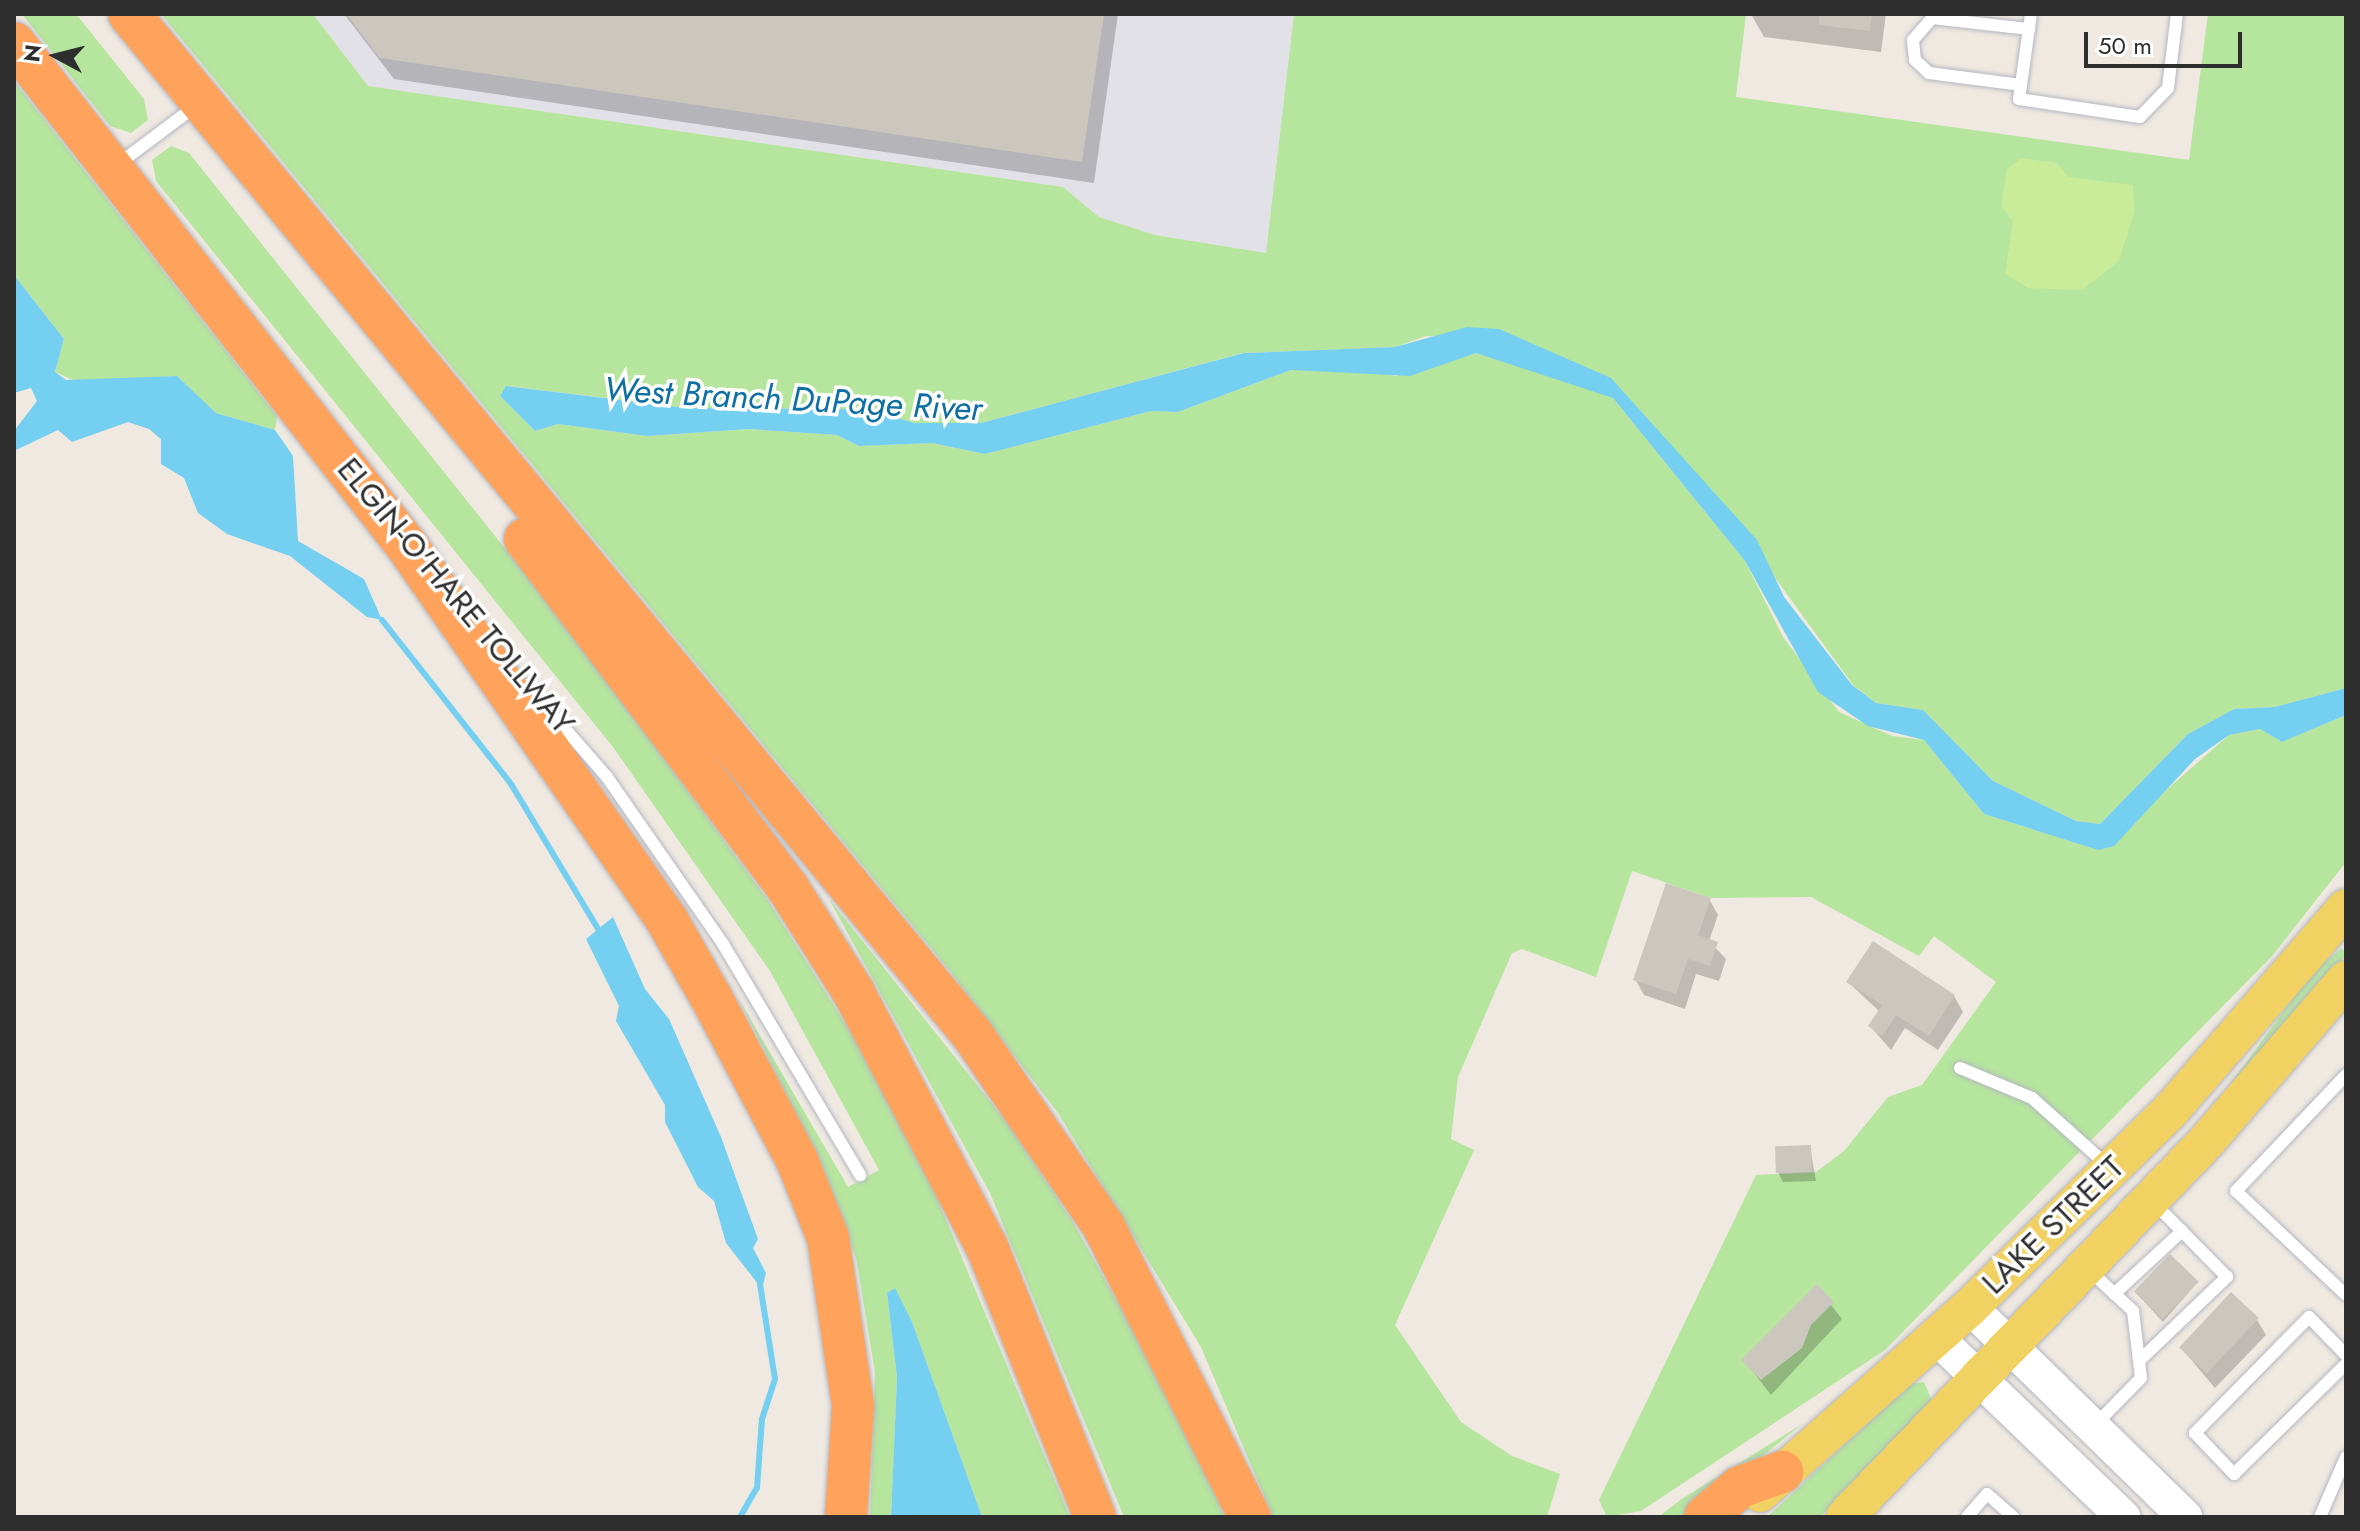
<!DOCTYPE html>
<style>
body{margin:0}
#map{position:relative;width:2360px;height:1531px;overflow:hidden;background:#efe9e1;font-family:Jost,sans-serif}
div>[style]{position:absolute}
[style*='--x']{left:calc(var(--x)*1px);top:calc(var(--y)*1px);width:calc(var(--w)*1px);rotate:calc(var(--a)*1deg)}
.industrial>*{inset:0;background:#e3e1e8}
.green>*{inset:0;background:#b6e59e}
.pitch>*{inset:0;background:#c9ec9a}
.water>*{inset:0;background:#75cff0}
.shadow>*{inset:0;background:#0003}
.stream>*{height:6px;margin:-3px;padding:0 3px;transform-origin:3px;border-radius:3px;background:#75cff0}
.building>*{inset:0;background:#cbc7bf;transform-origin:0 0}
.roads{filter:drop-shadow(0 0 2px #b4b7c1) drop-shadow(0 0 2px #b4b7c1)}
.service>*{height:12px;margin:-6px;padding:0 6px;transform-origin:6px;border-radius:6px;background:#fff}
.secondary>*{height:34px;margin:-17px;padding:0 17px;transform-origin:17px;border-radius:17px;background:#fff}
.primary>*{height:38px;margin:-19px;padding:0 19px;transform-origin:19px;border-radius:19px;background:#f2d163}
.motorway>*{height:42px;margin:-21px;padding:0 21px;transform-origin:21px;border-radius:21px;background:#ffa35c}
span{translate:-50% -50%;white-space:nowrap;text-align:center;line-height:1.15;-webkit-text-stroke:7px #fff;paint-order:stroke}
.street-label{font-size:32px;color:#2e2e2e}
.water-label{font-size:34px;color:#0d6fa3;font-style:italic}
.frame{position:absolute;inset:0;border:16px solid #2e2e2e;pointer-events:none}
.north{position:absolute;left:16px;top:16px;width:80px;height:80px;-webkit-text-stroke:6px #fff;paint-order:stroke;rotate:277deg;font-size:22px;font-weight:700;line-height:32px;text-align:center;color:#2e2e2e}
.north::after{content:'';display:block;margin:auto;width:28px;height:36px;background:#2e2e2e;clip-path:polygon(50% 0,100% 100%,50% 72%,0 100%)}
.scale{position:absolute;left:2084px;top:32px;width:158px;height:36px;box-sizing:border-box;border:4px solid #2e2e2e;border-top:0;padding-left:10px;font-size:24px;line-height:28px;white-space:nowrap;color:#2e2e2e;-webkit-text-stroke:6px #fff;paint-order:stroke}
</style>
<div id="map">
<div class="industrial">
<div style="clip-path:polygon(313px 14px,1294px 14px,1266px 253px,1155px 235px,1099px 217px,1063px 187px,368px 86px)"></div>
</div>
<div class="green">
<div style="clip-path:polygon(22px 14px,76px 14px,144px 99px,148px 120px,131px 133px,110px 126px)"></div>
<div style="clip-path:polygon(161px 14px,313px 14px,368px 86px,1063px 187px,1099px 217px,1155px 235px,1266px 253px,1294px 14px,1746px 14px,1736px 97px,2189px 160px,2208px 14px,2346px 14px,2346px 688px,2275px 707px,2234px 709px,2188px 734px,2100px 824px,2076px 821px,1993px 781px,1923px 710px,1876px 703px,1853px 685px,1720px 502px,1611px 378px,1508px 338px,1426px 336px,1395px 347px,1243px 353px,981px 423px,914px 423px,867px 409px,686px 408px,507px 386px,500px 396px,535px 431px,558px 424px,647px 436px,749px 429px,837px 435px,859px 446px,932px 443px,985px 454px,1151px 411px,1178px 412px,1291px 370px,1343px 367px,1396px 376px,1476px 353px,1517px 363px,1613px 398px,1745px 561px,1783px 637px,1839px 712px,1892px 736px,1924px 740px,1984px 814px,2098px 850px,2229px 735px,2260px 729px,2282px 742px,2346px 715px,2346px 862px,2272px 956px,1885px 1350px,1641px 1511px,1607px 1517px,1599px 1500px,1756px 1175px,1816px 1172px,1844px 1151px,1888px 1097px,1922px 1085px,1996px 982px,1934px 936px,1919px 956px,1811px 897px,1711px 898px,1632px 871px,1596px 977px,1522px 949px,1512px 953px,1458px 1077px,1451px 1139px,1474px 1150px,1395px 1325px,1461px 1422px,1512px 1456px,1560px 1474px,1547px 1517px,1273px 1517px,1201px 1347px,1058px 1113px,949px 970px)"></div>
<div style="clip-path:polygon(14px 81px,277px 416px,275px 430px,216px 413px,177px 376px,80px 383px,55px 372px,64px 339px,14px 275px)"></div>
<div style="clip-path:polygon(171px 146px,189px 153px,563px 621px,767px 899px,853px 1036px,929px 1179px,1070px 1517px,982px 1517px,912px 1322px,887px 1293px,897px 1377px,891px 1517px,870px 1517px,875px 1372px,856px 1258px,823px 1167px,737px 996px,848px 1187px,879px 1170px,770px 971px,613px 747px,156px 181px,152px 160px)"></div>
<div style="clip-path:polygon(829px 899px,1009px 1125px,1073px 1222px,1175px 1406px,1225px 1517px,1124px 1517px,990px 1193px)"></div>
<div style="clip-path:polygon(2342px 948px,2346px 955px,2199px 1127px,2313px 971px)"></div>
<div style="clip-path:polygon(1924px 1382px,1932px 1401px,1820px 1517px,1767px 1517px,1910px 1384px)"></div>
<div style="clip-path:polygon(1802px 1424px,1687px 1517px,1658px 1517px,1683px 1498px)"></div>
</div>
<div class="pitch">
<div style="clip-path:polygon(2022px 158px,2057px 163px,2069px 177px,2133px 185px,2134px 212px,2119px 261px,2082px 290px,2028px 288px,2005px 274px,2013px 221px,2001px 206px,2007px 169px)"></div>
</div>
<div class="water">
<div style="clip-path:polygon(14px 275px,64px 339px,55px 372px,66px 380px,177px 376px,216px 413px,275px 430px,293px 456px,298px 541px,364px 579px,382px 620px,367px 617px,290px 556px,227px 534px,198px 513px,184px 478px,161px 464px,161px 439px,149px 429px,128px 422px,72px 442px,58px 430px,14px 451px,14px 431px,37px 401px,31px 388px,14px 393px)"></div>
<div style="clip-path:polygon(1467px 327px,1499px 329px,1611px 378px,1757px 540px,1784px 597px,1852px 685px,1876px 703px,1923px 710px,1993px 781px,2076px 821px,2100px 824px,2188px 734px,2234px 709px,2275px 707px,2346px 688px,2346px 715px,2282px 742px,2260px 729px,2229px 735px,2195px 759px,2114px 846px,2098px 850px,1984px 814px,1924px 740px,1868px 726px,1818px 692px,1745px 561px,1613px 398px,1476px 353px,1410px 376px,1291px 370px,1178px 412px,1151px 411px,985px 454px,932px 443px,859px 446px,837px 435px,749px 429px,647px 436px,558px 424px,535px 431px,500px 396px,506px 386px,686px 408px,867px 409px,914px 423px,981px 423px,1244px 353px,1395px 347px)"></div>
<div style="clip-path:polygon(613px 917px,645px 989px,669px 1019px,721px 1137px,758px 1239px,753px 1248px,766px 1273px,762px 1289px,726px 1243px,714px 1201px,698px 1187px,665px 1122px,665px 1105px,616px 1021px,619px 1006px,586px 939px)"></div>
<div style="clip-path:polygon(895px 1288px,912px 1322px,982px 1517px,891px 1517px,897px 1377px,887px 1293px)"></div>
</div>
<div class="shadow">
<div style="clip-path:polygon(344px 14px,1118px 14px,1094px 183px,394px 79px)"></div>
<div style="clip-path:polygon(1886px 14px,1881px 52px,1764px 37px,1752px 16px)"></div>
<div style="clip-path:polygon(1709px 899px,1718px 915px,1709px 941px,1726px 959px,1719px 981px,1696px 974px,1685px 1009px,1644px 995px,1635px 979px)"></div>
<div style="clip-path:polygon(1848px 982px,1954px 996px,1963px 1012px,1938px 1050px,1905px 1028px,1891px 1050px,1870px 1026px,1880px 1012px)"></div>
<div style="clip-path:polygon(1810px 1147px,1816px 1181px,1783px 1182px,1778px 1172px)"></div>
<div style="clip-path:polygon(2197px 1283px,2163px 1322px,2137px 1294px)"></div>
<div style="clip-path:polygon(1817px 1287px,1842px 1319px,1771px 1395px,1744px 1360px)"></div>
<div style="clip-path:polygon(2257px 1320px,2266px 1335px,2215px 1388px,2182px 1349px)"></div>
</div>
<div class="stream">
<div style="--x:382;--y:620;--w:209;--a:51.8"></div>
<div style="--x:511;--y:784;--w:173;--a:59"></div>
<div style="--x:740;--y:1517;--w:34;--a:-60"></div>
<div style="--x:757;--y:1488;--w:69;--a:-85.9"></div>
<div style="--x:762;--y:1419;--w:42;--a:-72"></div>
<div style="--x:775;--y:1379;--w:96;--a:-99"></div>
</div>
<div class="building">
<div style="clip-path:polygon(346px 14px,1104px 14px,1082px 162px,380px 58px)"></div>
<div style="clip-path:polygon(1819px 14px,1872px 14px,1870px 31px,1819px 25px)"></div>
<div style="clip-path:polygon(1666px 883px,1711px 898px,1698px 935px,1718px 942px,1710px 966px,1688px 959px,1676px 994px,1633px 980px)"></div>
<div style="clip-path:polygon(1873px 941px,1955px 995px,1929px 1036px,1896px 1015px,1882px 1036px,1868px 1026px,1882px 1005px,1846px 982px)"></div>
<div style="left:1811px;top:1145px;width:27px;height:36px;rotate:88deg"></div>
<div style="left:2170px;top:1254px;width:40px;height:52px;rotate:44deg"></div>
<div style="clip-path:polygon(1817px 1284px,1834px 1302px,1811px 1325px,1802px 1348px,1761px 1380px,1741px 1360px)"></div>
<div style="left:2231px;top:1292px;width:38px;height:76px;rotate:43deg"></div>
</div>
<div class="roads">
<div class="service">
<div style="--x:2031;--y:14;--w:86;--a:98"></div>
<div style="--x:2019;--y:99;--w:122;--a:8.5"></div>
<div style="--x:2140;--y:117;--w:40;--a:-46"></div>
<div style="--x:2168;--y:88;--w:75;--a:-83.1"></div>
<div style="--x:2021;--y:85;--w:93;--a:-172.6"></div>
<div style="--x:1929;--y:73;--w:19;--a:-137"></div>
<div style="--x:1915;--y:60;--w:20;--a:-96"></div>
<div style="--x:1913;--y:40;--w:29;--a:-49"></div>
<div style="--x:1932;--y:18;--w:98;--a:6.5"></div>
<div style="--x:117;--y:165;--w:85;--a:-36.9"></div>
<div style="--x:527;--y:685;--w:122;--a:49"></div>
<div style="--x:607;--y:777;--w:203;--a:55.2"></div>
<div style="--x:723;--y:944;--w:269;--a:59.3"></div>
<div style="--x:1960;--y:1068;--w:78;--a:22.6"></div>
<div style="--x:2032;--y:1098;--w:102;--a:41.8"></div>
<div style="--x:2346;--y:1075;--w:160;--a:133.5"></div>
<div style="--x:2236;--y:1191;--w:151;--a:43.4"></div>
<div style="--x:2090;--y:1271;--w:59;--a:42.9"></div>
<div style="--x:2133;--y:1311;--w:67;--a:83.2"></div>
<div style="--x:2141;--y:1378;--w:67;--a:134.4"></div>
<div style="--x:2114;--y:1294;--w:93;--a:-42.8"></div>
<div style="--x:2346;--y:1355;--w:53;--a:-134.2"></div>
<div style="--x:2309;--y:1317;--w:163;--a:134.5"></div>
<div style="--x:2195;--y:1433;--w:57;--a:46.4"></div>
<div style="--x:2234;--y:1474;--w:157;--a:-44.5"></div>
<div style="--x:2139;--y:1361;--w:122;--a:-43.7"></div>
<div style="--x:2227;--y:1277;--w:103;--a:-134.6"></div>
<div style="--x:1967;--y:1517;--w:30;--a:-49"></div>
<div style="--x:1987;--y:1494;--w:35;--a:41"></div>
<div style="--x:2320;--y:1517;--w:65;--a:-66.6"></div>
</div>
<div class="secondary">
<div style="--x:1970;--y:1307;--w:301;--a:44.3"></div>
<div style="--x:1936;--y:1337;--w:260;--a:43.9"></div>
</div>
<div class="primary">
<div style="--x:1760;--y:1493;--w:281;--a:-41.5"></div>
<div style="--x:1970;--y:1307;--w:281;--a:-44.4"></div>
<div style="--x:2171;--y:1110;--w:267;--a:-49.1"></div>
<div style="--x:1845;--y:1517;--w:521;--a:-46.09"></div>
<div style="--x:2206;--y:1142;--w:214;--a:-49.2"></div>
</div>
<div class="motorway">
<div style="--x:129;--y:14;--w:1323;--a:50.43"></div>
<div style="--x:972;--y:1034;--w:234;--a:55.6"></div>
<div style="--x:1104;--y:1227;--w:325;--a:63.3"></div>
<div style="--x:14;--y:43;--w:638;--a:52"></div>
<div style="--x:407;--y:546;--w:458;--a:55.2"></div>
<div style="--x:668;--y:922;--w:89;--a:60.3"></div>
<div style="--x:712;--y:999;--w:182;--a:62.2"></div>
<div style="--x:797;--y:1160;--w:84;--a:68.3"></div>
<div style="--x:828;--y:1238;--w:170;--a:81.5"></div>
<div style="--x:853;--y:1406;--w:111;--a:93.6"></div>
<div style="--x:525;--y:539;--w:437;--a:53"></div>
<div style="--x:788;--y:888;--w:124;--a:57.8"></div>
<div style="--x:854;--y:993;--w:287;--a:62.4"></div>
<div style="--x:987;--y:1247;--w:291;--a:68.2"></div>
<div style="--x:1705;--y:1517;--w:46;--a:-40.6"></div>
<div style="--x:1740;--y:1487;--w:45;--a:-19.7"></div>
</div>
</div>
<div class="street-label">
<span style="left:456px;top:596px;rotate:50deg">ELGIN-O'HARE TOLLWAY</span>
<span style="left:2053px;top:1225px;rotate:-44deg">LAKE STREET</span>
</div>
<div class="water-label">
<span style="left:793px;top:399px;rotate:3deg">West Branch DuPage River</span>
</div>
<div class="frame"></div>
<div class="north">N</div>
<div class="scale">50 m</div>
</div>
